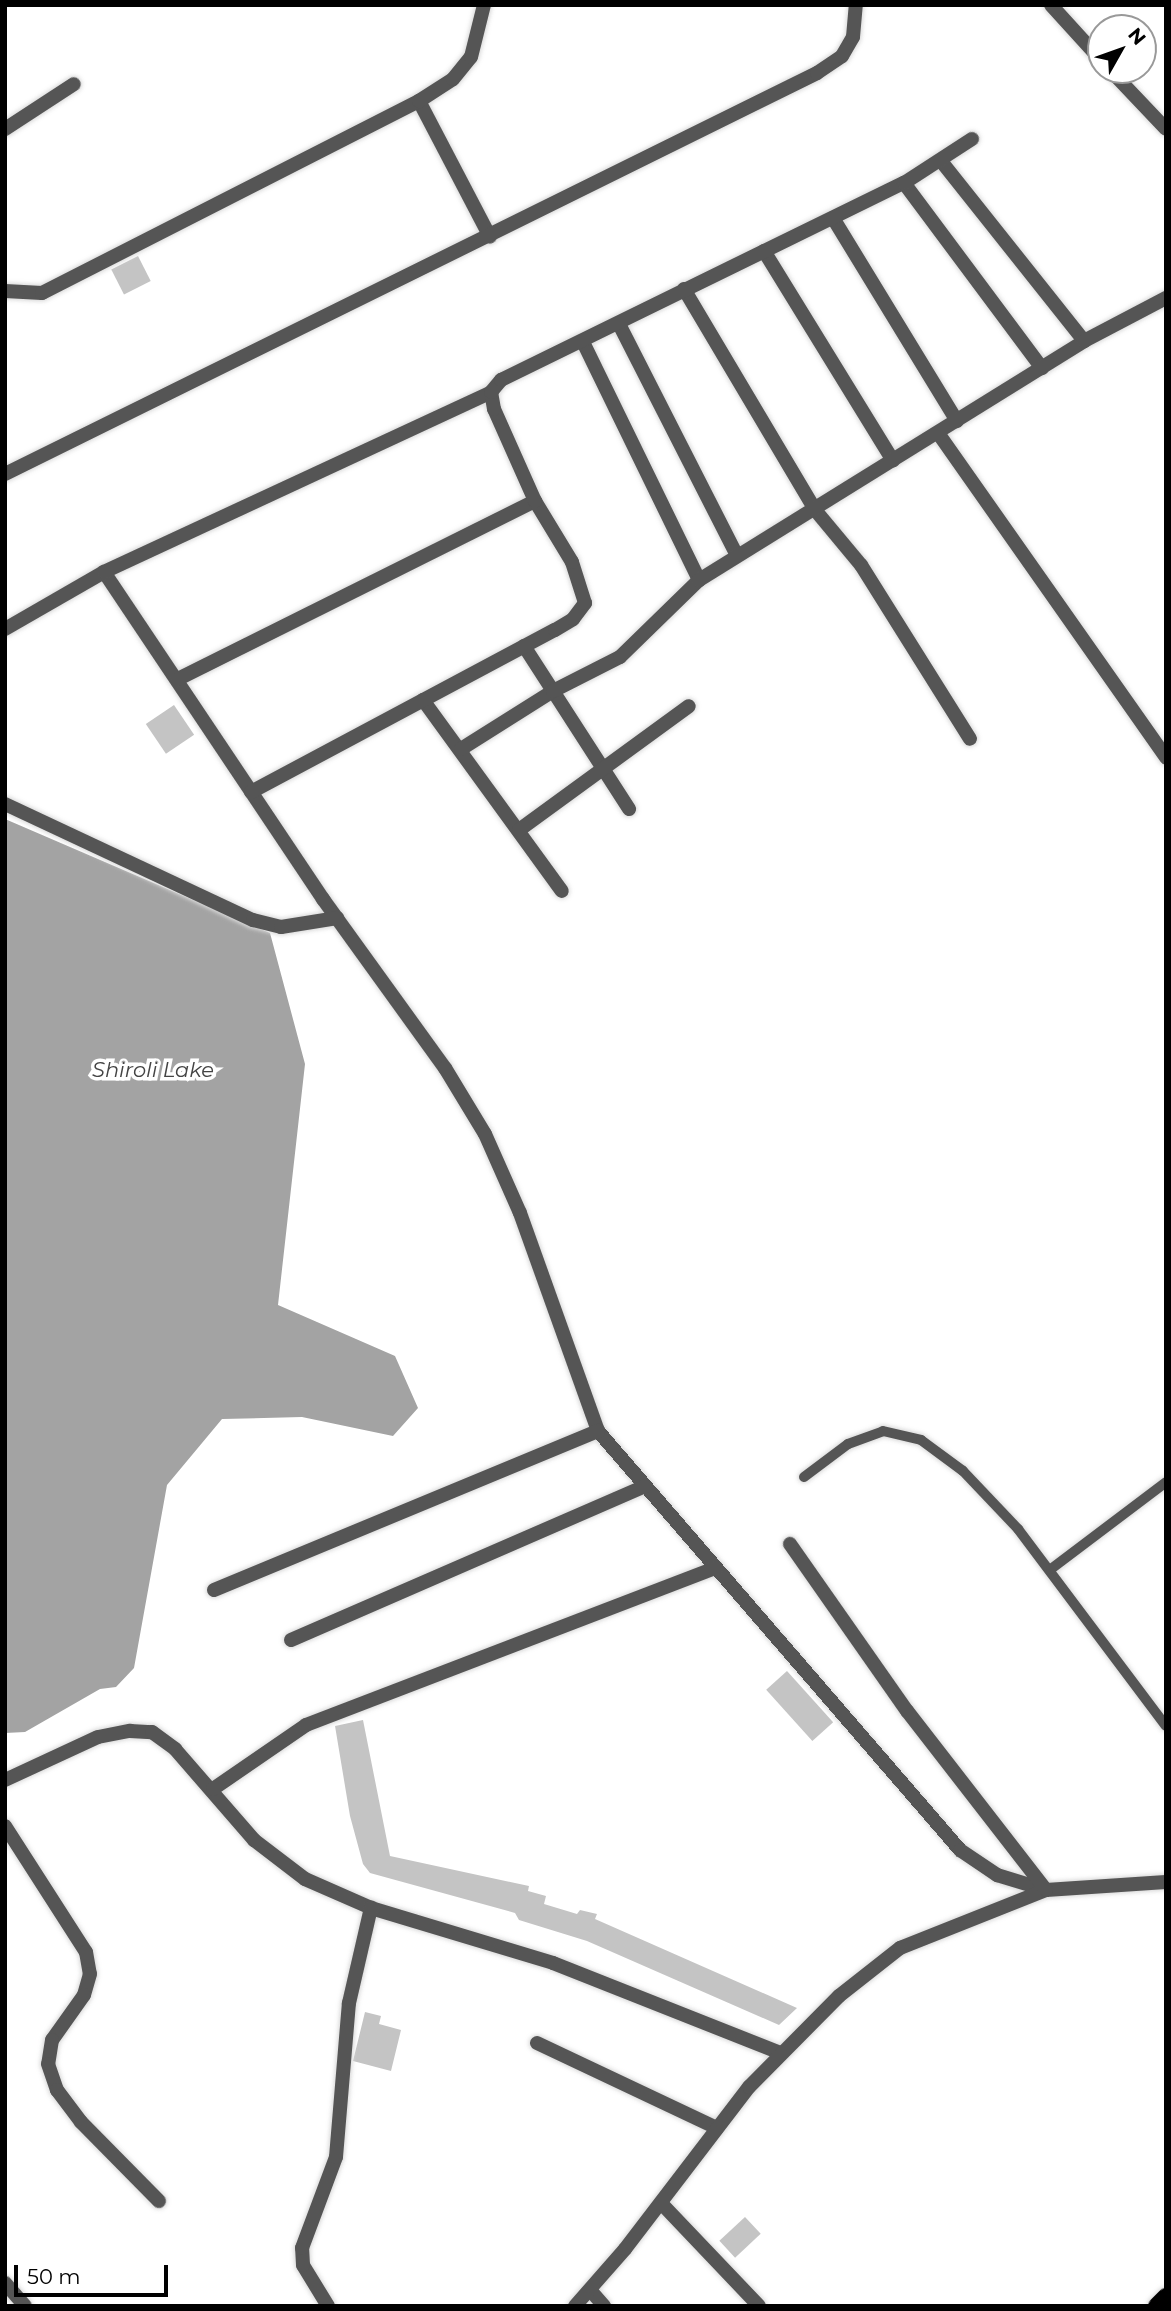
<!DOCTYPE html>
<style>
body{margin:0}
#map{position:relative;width:1171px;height:2311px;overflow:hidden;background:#fff;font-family:Montserrat,sans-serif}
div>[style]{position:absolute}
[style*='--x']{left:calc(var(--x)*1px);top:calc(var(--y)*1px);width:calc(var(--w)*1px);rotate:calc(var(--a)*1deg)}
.water>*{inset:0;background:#a3a3a3}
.building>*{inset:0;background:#c4c4c4;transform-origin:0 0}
.roads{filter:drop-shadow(0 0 2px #dbdbdb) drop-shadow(0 0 2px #dbdbdb)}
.service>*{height:10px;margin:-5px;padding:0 5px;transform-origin:5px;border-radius:5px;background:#555}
.minor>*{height:14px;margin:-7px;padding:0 7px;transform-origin:7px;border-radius:7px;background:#555}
.tertiary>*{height:14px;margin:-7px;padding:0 7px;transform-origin:7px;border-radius:7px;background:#555}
.trunk>*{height:19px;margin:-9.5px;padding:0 9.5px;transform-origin:9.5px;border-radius:9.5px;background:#000}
span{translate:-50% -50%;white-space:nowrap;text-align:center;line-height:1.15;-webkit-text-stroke:7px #fff;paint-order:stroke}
.water-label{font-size:21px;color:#444;font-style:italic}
.frame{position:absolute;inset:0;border:7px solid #000;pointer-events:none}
.north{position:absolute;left:1087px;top:14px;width:70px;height:70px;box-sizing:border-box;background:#fff;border:2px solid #999;border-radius:50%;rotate:50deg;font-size:19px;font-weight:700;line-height:28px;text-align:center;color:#000}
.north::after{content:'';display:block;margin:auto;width:24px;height:32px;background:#000;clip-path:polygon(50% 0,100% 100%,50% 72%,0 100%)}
.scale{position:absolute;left:14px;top:2265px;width:154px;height:32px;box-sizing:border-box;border:4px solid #000;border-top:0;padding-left:9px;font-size:21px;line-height:24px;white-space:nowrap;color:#000;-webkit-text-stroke:5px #fff;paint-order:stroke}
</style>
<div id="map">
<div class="water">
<div style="clip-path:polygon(5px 819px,270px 933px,305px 1064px,278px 1305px,395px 1356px,418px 1408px,393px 1436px,302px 1417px,222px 1419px,167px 1485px,134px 1668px,116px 1687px,100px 1689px,25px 1732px,5px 1733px)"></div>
</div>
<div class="building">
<div style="left:138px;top:256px;width:28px;height:30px;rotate:63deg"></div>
<div style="left:174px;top:705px;width:36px;height:34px;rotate:56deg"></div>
<div style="left:787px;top:1671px;width:69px;height:28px;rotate:48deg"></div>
<div style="clip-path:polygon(363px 1720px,390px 1856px,529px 1886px,528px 1891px,546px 1896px,544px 1904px,577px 1914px,580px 1910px,597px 1914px,595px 1919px,797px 2008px,779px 2025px,587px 1941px,519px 1920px,515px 1913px,370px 1873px,363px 1864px,350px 1816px,335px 1726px)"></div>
<div style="clip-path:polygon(365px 2012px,381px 2016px,379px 2024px,401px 2030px,391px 2071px,353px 2061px)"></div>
<div style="left:745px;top:2217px;width:23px;height:35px;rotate:47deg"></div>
</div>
<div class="roads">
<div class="service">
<div style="--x:804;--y:1477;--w:55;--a:-36.9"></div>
<div style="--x:848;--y:1444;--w:37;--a:-20"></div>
<div style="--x:883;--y:1431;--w:39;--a:13"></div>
<div style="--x:921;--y:1440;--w:52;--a:36.4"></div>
<div style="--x:963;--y:1471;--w:80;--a:46.5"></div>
<div style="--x:1018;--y:1529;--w:246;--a:53.1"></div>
<div style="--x:1051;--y:1569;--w:144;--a:-37.1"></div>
</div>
<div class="minor">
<div style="--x:1051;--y:5;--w:74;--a:47.7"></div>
<div style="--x:1110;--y:70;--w:81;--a:46.5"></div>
<div style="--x:419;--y:101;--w:153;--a:62.4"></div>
<div style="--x:5;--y:129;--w:82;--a:-33.1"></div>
<div style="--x:941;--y:161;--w:230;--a:51.5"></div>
<div style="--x:904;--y:183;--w:231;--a:53.3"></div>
<div style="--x:833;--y:218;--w:238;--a:58.6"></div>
<div style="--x:764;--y:251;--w:246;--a:58.4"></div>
<div style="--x:684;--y:289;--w:258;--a:59.3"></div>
<div style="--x:816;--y:511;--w:70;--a:50.2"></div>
<div style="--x:861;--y:565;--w:205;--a:57.9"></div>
<div style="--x:5;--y:291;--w:37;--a:3"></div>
<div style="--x:42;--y:293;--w:423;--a:-27"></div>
<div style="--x:419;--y:101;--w:40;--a:-32.9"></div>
<div style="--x:453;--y:79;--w:28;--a:-51"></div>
<div style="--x:471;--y:57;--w:54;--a:-76"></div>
<div style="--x:619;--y:324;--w:260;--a:63"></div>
<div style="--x:583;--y:342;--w:265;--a:64"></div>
<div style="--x:938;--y:433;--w:397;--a:54.9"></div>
<div style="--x:104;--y:572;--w:394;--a:56.2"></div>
<div style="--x:323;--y:899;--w:208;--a:54.2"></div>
<div style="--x:445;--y:1068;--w:77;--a:58.8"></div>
<div style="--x:485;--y:1134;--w:86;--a:66.1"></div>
<div style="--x:520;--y:1213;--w:232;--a:70.3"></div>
<div style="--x:598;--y:1431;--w:554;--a:49.17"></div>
<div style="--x:960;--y:1850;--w:45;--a:34"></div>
<div style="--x:997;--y:1875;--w:51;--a:17"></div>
<div style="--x:1046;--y:1890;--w:120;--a:-3.8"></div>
<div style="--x:5;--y:629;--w:114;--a:-29.9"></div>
<div style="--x:104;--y:572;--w:427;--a:-24.9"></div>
<div style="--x:524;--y:646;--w:194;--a:57.2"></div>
<div style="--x:178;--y:679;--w:399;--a:-26.5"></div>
<div style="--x:423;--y:700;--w:236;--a:54"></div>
<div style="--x:461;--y:749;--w:109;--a:-32.2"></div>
<div style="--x:553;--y:691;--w:75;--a:-26.9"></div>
<div style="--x:620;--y:657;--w:110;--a:-44.3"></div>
<div style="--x:699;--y:580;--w:453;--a:-31.8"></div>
<div style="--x:1084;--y:341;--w:93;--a:-27.7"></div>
<div style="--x:251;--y:792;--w:344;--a:-28.1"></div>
<div style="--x:555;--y:630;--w:21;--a:-31"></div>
<div style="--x:573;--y:619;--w:20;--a:-53"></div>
<div style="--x:585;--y:603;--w:43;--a:-107.6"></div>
<div style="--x:572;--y:562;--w:71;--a:-121.2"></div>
<div style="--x:535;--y:501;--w:101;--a:-114"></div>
<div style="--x:494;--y:409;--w:17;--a:-100"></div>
<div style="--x:491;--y:392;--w:16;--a:-50"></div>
<div style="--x:501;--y:380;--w:449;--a:-26.1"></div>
<div style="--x:904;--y:183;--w:81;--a:-32.9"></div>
<div style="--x:5;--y:804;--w:274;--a:25.1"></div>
<div style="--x:253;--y:920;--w:29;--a:14"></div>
<div style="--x:281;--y:927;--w:57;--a:-9.1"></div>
<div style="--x:519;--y:830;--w:210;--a:-36.1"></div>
<div style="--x:214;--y:1590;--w:416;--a:-22.5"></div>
<div style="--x:291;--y:1640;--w:386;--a:-23.5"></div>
<div style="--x:5;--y:1780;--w:102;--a:-24.8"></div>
<div style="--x:98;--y:1737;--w:33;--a:-11"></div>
<div style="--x:130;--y:1731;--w:22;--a:3"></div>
<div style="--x:152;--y:1732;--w:29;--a:36"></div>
<div style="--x:175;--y:1749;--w:121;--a:49"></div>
<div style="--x:254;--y:1840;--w:64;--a:37.4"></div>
<div style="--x:305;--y:1879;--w:72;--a:23.7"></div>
<div style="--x:371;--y:1908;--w:190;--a:16.8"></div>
<div style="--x:553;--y:1963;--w:244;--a:21.6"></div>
<div style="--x:213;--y:1789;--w:113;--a:-34.5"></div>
<div style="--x:306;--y:1725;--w:439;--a:-21"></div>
<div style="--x:5;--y:1826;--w:150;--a:57.3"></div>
<div style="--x:86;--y:1952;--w:22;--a:80"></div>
<div style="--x:90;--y:1974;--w:22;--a:106"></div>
<div style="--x:84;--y:1995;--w:55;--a:125.4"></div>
<div style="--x:52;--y:2040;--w:24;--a:99"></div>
<div style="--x:48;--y:2064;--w:28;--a:71"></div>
<div style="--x:57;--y:2090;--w:40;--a:53"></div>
<div style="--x:81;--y:2122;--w:111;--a:45.4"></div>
<div style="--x:537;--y:2043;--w:199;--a:25.3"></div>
<div style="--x:661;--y:2203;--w:142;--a:46.4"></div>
<div style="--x:5;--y:2283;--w:30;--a:49"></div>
<div style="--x:591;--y:2291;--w:20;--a:49"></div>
<div style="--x:328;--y:2306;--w:48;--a:-121.4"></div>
<div style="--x:303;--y:2265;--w:17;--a:-93"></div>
<div style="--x:302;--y:2248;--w:97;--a:-69.5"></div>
<div style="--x:336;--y:2157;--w:155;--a:-85.2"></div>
<div style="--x:349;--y:2003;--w:98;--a:-77"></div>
<div style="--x:575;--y:2306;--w:76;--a:-48.7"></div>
<div style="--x:625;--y:2249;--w:204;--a:-52.6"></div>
<div style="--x:749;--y:2087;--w:128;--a:-45.3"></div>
<div style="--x:839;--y:1996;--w:78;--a:-38.2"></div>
<div style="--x:900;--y:1948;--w:157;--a:-21.7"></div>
<div style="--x:1046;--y:1890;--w:227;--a:-127.8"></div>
<div style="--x:907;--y:1711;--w:204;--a:-125"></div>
</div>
<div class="tertiary">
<div style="--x:5;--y:474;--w:906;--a:-26.28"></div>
<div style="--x:817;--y:73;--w:30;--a:-34"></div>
<div style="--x:842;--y:56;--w:22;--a:-60"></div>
<div style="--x:853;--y:37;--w:32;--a:-85"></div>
</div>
<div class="trunk">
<div style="--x:1157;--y:2306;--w:13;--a:-45"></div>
</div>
</div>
<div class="water-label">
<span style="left:153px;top:1070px">Shiroli Lake</span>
</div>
<div class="frame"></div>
<div class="north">N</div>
<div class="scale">50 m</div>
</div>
